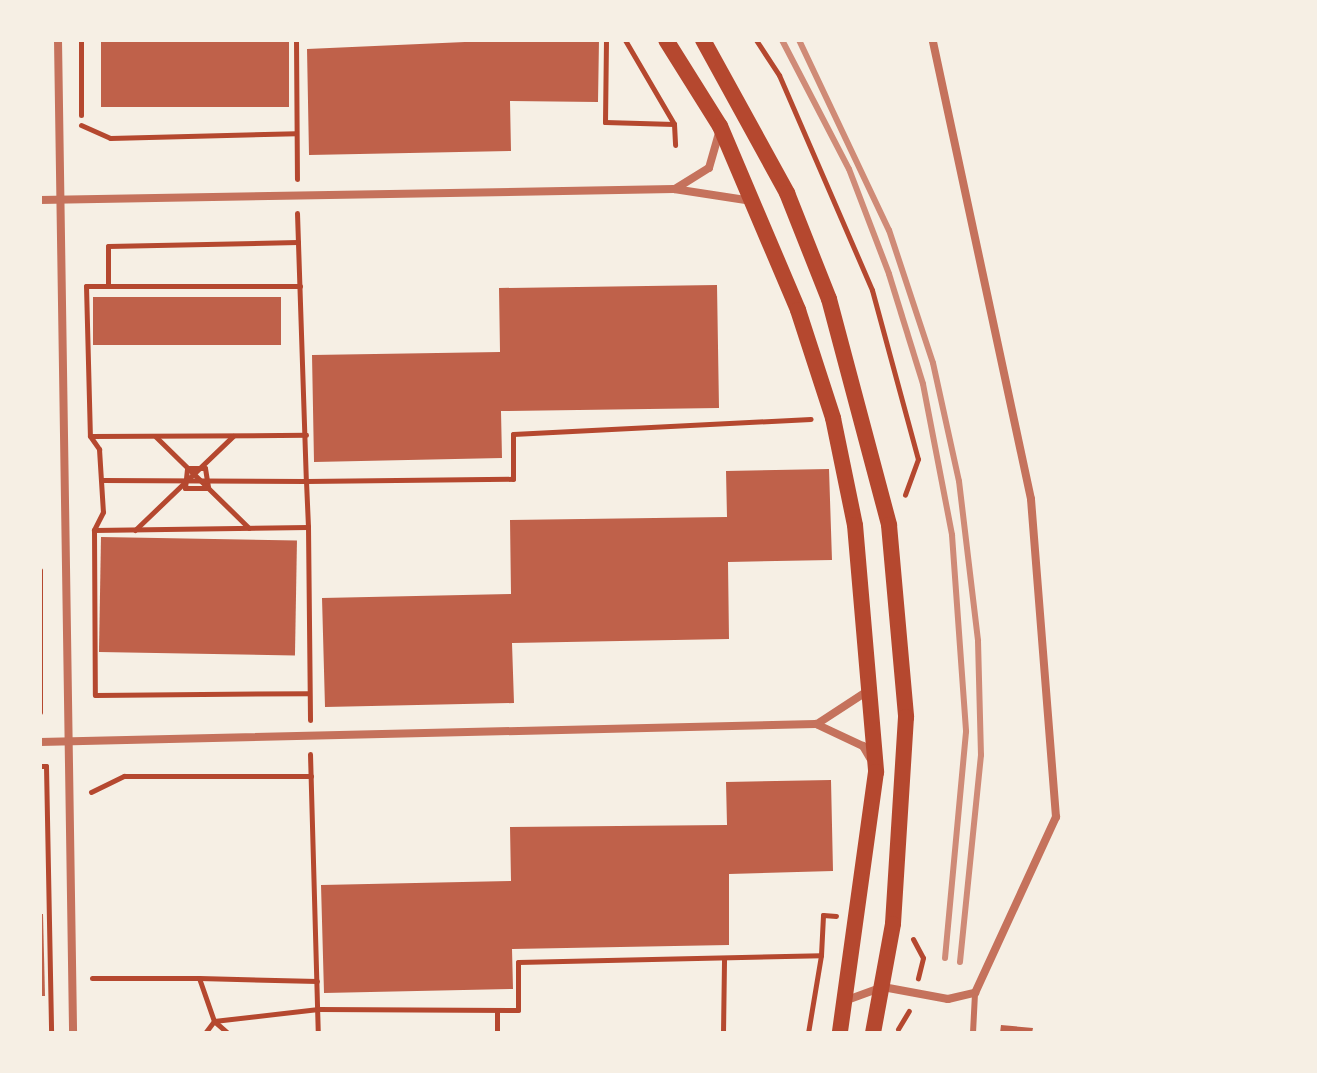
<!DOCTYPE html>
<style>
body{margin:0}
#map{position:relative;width:1317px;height:1073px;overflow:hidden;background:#f6efe4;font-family:"Sofia Sans Condensed",sans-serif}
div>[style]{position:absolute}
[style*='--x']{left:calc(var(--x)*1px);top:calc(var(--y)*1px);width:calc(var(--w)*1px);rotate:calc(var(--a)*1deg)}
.building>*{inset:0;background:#bf614a;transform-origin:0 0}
.path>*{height:5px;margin:-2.5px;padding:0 2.5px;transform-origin:2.5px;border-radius:2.5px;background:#b5482f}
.service>*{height:6px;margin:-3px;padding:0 3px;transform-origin:3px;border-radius:3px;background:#c5725c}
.minor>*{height:8px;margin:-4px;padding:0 4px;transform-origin:4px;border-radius:4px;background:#c5725c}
.secondary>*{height:16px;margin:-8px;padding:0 8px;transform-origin:8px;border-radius:8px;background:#b5482f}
.rail>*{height:6px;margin:-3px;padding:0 3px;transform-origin:3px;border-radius:3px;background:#cf8b77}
span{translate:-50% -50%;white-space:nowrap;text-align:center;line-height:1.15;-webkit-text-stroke:7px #f6efe4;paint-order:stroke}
.frame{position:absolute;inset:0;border:42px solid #f6efe4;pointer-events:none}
</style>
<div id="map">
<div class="building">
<div style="left:101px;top:40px;width:188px;height:67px"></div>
<div style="clip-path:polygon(511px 40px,599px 40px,598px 102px,510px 101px,511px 151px,309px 155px,307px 49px)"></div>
<div style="clip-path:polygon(717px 285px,719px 408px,501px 411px,502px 458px,314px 462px,312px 355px,500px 352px,499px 288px)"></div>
<div style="left:281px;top:297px;width:48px;height:188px;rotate:90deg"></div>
<div style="clip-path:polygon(829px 469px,832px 560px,728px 562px,729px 639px,512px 643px,514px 703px,325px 707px,322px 598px,511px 594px,510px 520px,727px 517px,726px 471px)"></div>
<div style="left:101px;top:537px;width:196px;height:115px;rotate:1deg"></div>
<div style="clip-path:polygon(831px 780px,833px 871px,729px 874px,729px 945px,512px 949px,513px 989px,324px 993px,321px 885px,511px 881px,510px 827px,727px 825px,726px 782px)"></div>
<div style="clip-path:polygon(40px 914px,43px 914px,45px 996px,40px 996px)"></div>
<div style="clip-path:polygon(1001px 1025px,1033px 1028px,1032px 1033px,1000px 1033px)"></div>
</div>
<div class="path">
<div style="--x:81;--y:40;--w:75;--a:90"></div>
<div style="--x:296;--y:40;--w:139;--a:89.6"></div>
<div style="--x:606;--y:40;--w:82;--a:90.7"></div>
<div style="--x:605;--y:122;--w:69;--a:1.7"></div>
<div style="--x:625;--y:40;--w:97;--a:59.7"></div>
<div style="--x:674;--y:124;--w:21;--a:87"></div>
<div style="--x:756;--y:40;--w:42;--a:56.7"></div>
<div style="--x:779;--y:75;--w:234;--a:66.6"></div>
<div style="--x:872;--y:290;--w:175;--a:74.8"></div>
<div style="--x:918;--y:459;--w:38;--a:110"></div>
<div style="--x:81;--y:125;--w:32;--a:24"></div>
<div style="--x:110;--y:138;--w:186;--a:-1.5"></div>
<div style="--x:297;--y:213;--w:268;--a:88.1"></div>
<div style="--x:306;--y:481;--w:207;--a:-0.6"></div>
<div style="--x:513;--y:479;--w:45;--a:-90"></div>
<div style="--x:513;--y:434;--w:298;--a:-2.9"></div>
<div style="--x:108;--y:286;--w:40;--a:-90"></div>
<div style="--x:108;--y:246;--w:190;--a:-1.2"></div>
<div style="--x:300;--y:286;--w:214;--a:180"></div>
<div style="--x:86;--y:286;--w:150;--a:88.5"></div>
<div style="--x:90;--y:436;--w:16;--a:55"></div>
<div style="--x:99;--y:449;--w:63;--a:86.4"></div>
<div style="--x:103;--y:512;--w:20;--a:117"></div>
<div style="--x:94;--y:530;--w:165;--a:89.7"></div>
<div style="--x:95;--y:695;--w:214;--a:-0.5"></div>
<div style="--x:91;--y:436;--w:215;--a:-0.3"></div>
<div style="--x:156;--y:437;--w:130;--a:44.4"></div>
<div style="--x:187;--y:468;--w:18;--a:0"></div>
<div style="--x:205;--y:468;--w:20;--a:81"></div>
<div style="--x:208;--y:488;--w:23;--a:180"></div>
<div style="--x:185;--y:488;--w:20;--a:-84"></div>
<div style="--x:102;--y:480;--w:204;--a:0.3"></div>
<div style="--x:306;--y:481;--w:46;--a:87.5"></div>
<div style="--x:94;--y:530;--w:214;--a:-0.8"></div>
<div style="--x:308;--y:527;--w:193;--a:89.4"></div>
<div style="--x:135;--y:530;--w:136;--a:-43.8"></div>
<div style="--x:40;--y:570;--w:142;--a:90"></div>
<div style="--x:310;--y:754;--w:279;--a:88.4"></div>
<div style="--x:40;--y:766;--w:6;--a:0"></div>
<div style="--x:46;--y:766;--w:267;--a:88.9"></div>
<div style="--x:91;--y:792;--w:37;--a:-26"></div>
<div style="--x:124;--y:776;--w:187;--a:0"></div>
<div style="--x:913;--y:939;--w:21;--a:62"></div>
<div style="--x:923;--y:958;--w:21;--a:104"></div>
<div style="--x:92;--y:978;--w:107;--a:0"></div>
<div style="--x:199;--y:978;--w:46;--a:70.8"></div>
<div style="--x:214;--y:1021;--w:105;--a:-6.6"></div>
<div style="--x:318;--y:1009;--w:200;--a:0.3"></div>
<div style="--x:518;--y:1010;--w:48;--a:-90"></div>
<div style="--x:518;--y:962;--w:303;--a:-1.3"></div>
<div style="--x:821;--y:955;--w:40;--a:-87.1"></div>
<div style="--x:823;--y:915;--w:13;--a:4"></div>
<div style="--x:199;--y:978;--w:118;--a:1.5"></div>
<div style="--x:898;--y:1029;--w:21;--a:-59"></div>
<div style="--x:205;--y:1033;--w:15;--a:-53"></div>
<div style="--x:214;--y:1021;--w:18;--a:41"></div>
<div style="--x:497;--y:1033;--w:23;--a:-90"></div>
<div style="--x:723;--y:1033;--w:74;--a:-89.2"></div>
<div style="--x:808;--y:1033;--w:79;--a:-80.5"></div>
</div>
<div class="service">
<div style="--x:973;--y:1033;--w:40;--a:-87.1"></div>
</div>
<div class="minor">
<div style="--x:58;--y:40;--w:993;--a:89.13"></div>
<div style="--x:675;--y:189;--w:40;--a:-32"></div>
<div style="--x:709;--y:168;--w:37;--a:-74"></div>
<div style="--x:40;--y:200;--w:634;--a:-0.99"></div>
<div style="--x:674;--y:189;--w:79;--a:8.7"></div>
<div style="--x:817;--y:724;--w:62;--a:-33.2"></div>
<div style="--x:40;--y:742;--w:776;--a:-1.33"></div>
<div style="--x:816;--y:724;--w:52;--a:25.1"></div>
<div style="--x:863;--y:746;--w:14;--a:60"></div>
<div style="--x:847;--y:1000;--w:38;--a:-20"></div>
<div style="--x:883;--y:987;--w:66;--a:10.5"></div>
<div style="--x:948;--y:999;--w:28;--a:-13"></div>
<div style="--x:975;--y:993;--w:194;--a:-65.3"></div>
<div style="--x:1056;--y:817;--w:319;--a:-94.5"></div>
<div style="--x:1031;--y:499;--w:469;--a:-102.1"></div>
</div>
<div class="secondary">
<div style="--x:666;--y:40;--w:102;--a:57.9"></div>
<div style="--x:720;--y:126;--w:200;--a:67"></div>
<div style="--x:798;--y:310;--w:114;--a:72"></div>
<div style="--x:833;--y:418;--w:109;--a:78.4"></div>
<div style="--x:855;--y:525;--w:248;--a:85.1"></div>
<div style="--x:876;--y:772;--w:263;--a:97.9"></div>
<div style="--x:703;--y:40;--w:175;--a:61.2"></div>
<div style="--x:787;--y:193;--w:114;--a:68.4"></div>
<div style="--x:829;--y:299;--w:234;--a:75.1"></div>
<div style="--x:889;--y:525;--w:193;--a:84.9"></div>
<div style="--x:906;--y:717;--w:207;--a:93.6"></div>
<div style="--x:893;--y:924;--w:111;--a:100.4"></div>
</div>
<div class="rail">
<div style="--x:782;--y:40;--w:145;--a:62.6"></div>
<div style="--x:849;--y:169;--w:112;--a:69.1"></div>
<div style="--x:889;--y:274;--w:115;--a:72.8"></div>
<div style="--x:923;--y:384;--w:154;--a:79.1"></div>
<div style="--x:952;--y:535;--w:197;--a:85.9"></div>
<div style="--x:966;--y:732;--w:227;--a:95.3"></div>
<div style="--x:799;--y:40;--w:210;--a:64.7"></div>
<div style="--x:889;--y:230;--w:140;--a:71.7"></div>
<div style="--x:933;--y:363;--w:121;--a:77.6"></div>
<div style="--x:959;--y:481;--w:161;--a:83.2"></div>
<div style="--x:978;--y:641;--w:114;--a:88.5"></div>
<div style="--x:981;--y:755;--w:208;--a:95.8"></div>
</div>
<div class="frame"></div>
</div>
